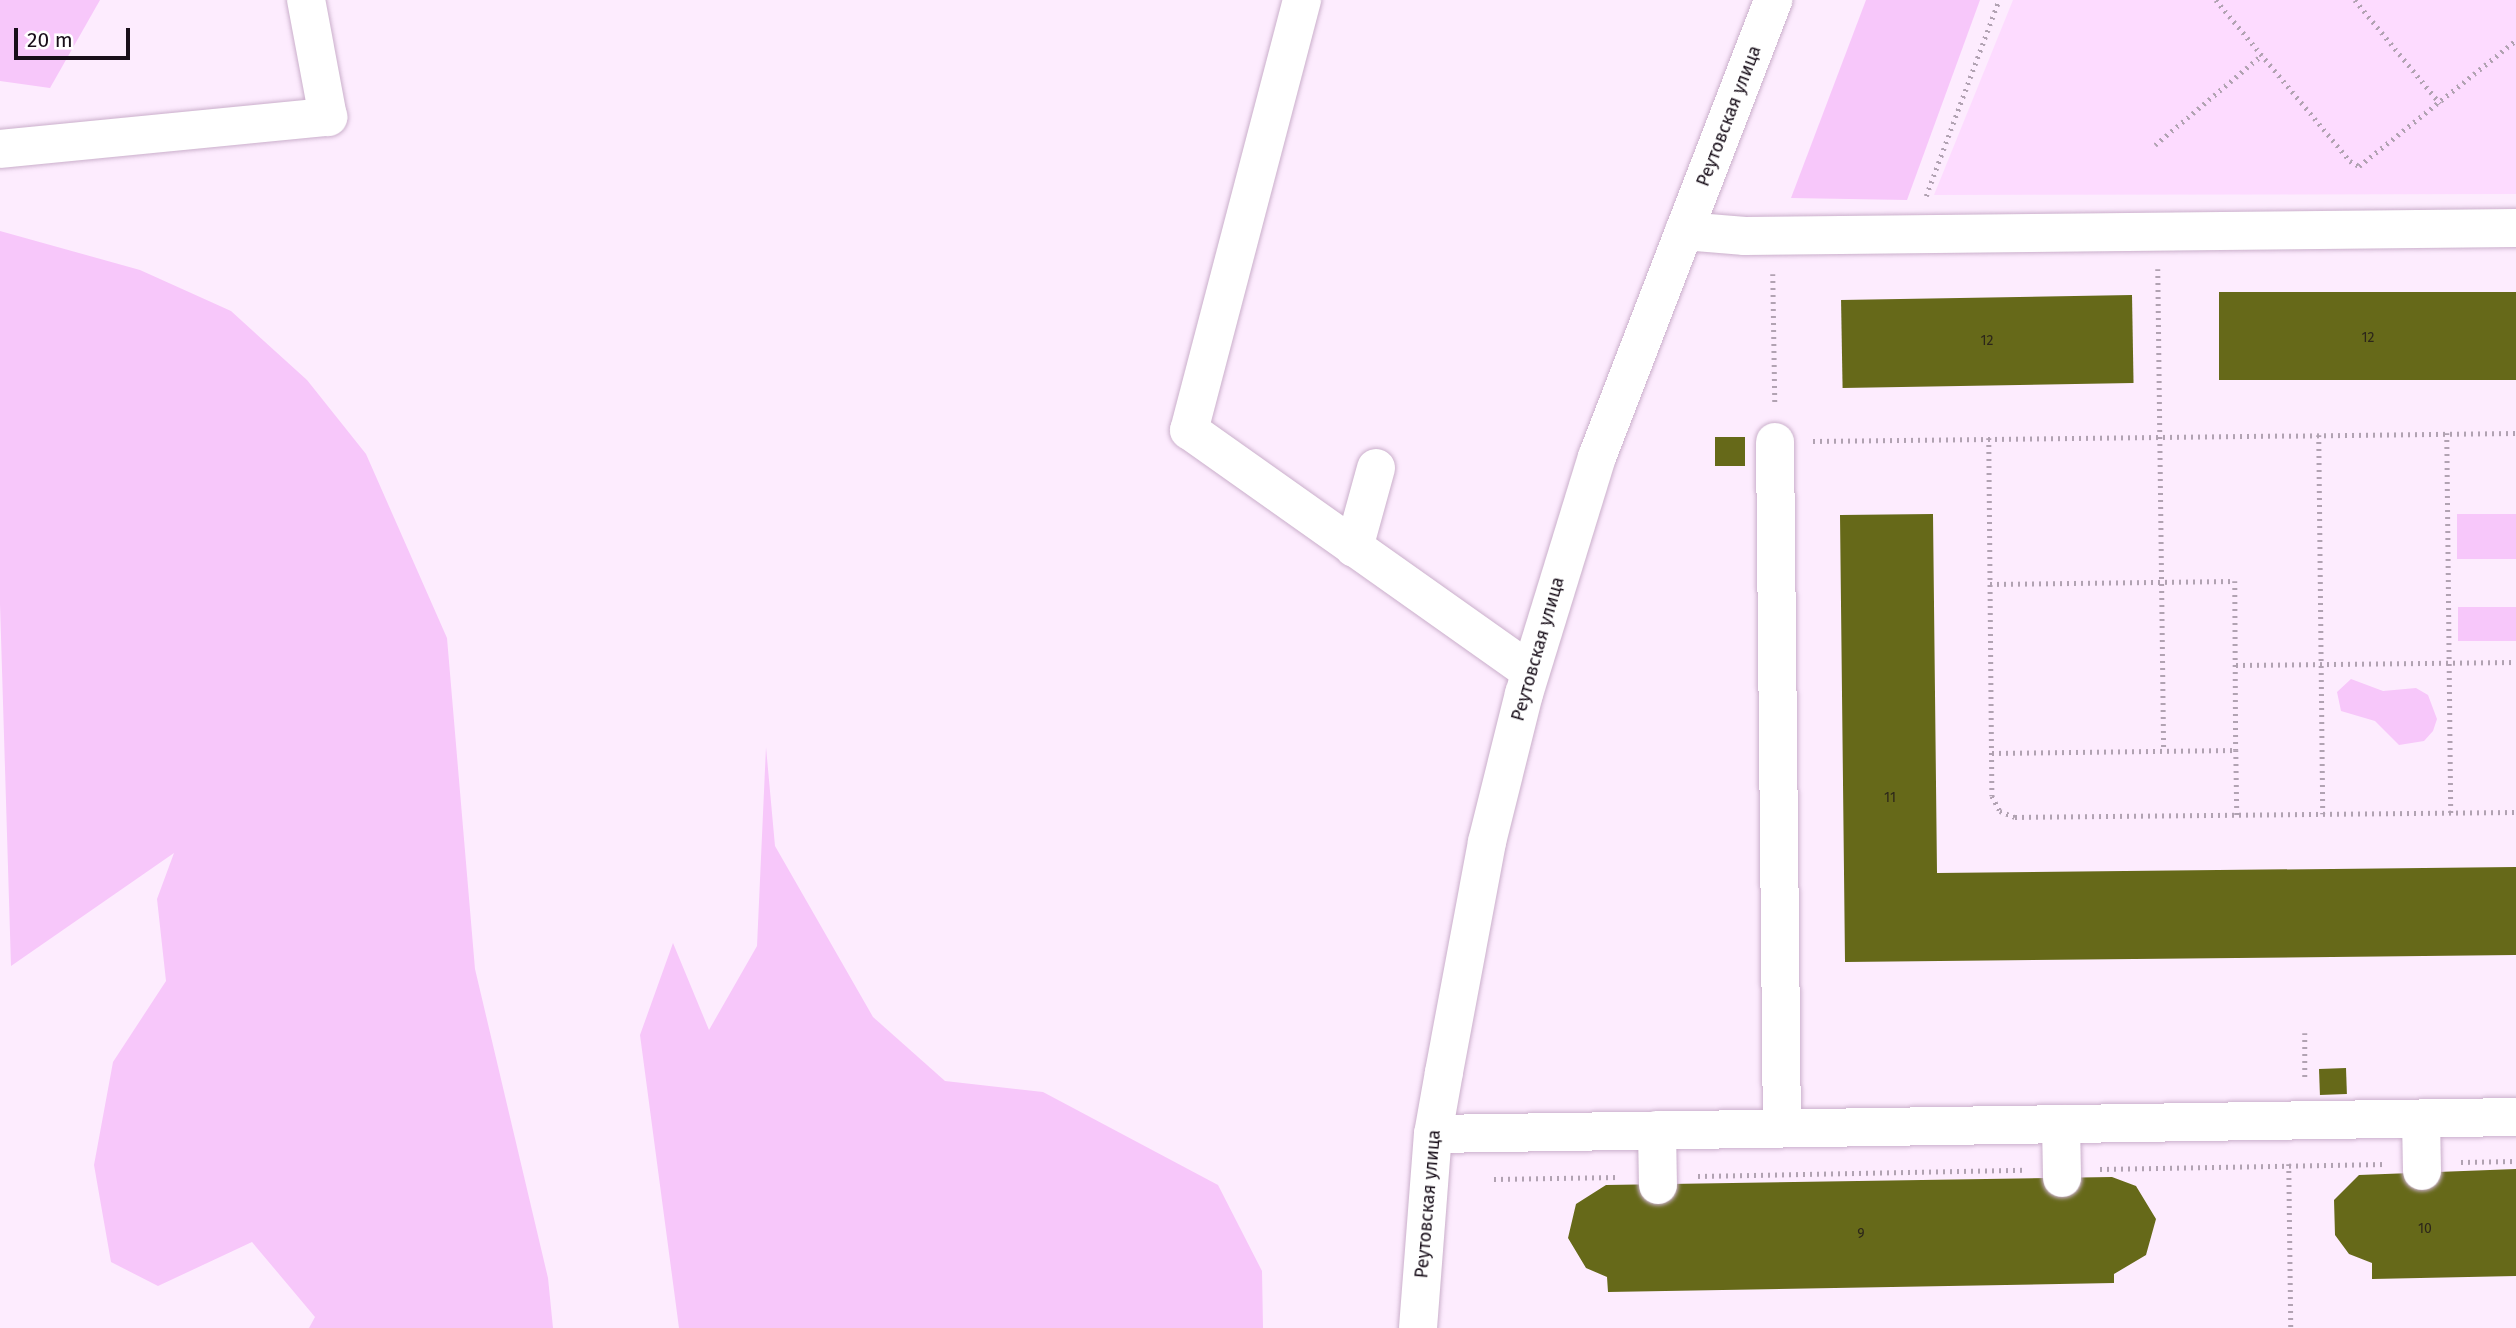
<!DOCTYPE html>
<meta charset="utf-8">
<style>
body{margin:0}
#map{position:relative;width:2516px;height:1328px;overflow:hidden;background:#fdecfe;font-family:"Fira Sans",sans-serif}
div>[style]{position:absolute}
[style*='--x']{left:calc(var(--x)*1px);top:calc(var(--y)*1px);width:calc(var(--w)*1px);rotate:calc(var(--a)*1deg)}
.built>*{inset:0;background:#fddbff}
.green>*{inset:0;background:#f7c7fa;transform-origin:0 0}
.building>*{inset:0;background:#666919;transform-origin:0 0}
.path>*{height:4.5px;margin-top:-2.25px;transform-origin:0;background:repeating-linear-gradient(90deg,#b1a2b2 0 2px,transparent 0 7px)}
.roads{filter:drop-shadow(0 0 2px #caafcb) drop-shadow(0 0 2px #caafcb)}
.minor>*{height:38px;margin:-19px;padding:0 19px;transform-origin:19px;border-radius:19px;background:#fff}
span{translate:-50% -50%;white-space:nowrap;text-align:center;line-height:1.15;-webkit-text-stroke:5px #fff;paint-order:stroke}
.number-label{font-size:14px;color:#2c261a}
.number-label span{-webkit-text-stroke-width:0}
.street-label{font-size:18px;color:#190f1a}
.scale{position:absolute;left:14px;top:28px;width:116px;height:32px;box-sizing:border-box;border:4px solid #190f1a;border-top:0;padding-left:9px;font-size:21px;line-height:24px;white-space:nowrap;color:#190f1a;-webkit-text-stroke:5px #fff;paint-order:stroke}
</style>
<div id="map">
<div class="built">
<div style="clip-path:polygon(2013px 0,2516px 0,2516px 194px,1934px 195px)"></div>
</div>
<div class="green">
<div style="clip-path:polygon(0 0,100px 0,50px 88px,0 81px)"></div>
<div style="clip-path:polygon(1866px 0,1980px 0,1907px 200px,1791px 198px)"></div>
<div style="clip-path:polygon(0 231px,140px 270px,231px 311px,307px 380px,366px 454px,447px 638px,475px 969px,548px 1278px,553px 1328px,309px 1328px,315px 1317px,252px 1242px,158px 1286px,111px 1262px,94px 1165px,113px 1062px,166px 981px,157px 899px,174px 853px,11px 966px,0 604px)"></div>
<div style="left:2516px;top:514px;width:45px;height:59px;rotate:90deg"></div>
<div style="left:2516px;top:607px;width:34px;height:58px;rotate:90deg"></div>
<div style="clip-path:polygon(2351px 679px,2383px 691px,2416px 688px,2428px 695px,2437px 719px,2433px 731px,2424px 741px,2399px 745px,2375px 721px,2341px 711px,2337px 692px)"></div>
<div style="clip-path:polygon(766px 747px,775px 846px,873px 1017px,945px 1081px,1043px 1092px,1218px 1185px,1262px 1271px,1263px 1328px,679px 1328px,640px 1035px,673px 943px,709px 1030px,757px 946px)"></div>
</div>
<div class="building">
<div style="left:2516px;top:292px;width:88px;height:297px;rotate:90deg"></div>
<div style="left:2132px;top:295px;width:88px;height:291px;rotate:89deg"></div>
<div style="left:1745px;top:437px;width:29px;height:30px;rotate:90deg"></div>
<div style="clip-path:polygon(1933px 514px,1937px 873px,2516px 867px,2516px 955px,1845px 962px,1840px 515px)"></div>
<div style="left:2346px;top:1068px;width:26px;height:27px;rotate:88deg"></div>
<div style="clip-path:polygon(2516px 1169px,2516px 1276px,2372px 1279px,2372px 1263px,2349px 1254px,2335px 1235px,2334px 1200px,2359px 1175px)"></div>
<div style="clip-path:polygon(2112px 1177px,2136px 1186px,2156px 1219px,2146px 1255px,2114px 1274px,2114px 1283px,1608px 1292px,1607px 1277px,1586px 1268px,1568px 1238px,1576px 1204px,1606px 1185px)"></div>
</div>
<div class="path">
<div style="--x:2216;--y:0;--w:209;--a:50.2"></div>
<div style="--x:2350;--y:161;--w:10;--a:29"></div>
<div style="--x:2359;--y:166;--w:201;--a:-38.7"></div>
<div style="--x:2355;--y:0;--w:134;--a:50.5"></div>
<div style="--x:2155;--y:145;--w:140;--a:-40.1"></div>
<div style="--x:1926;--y:196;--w:209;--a:-69.6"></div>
<div style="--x:2158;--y:269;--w:482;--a:89.3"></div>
<div style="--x:1773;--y:274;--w:131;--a:89.1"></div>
<div style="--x:2447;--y:433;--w:380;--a:89.4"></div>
<div style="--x:2319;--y:435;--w:379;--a:89.4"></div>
<div style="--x:1989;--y:438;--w:358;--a:89.5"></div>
<div style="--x:1992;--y:796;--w:17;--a:62"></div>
<div style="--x:2000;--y:811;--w:16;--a:22"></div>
<div style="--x:2015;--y:817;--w:501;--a:-0.57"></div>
<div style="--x:1813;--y:441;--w:703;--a:-0.65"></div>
<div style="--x:1990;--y:584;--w:245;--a:-0.7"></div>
<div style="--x:2235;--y:581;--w:169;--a:89.7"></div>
<div style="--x:2236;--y:665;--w:280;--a:-0.6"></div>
<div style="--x:1992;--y:753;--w:244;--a:-0.7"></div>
<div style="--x:2236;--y:750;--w:65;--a:89.1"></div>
<div style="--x:2305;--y:1033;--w:48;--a:90"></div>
<div style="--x:2461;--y:1162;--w:55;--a:-1"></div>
<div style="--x:2289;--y:1164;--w:164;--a:89.3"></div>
<div style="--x:2100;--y:1169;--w:285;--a:-1"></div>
<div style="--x:1698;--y:1176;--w:327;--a:-1.1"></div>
<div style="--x:1494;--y:1179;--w:125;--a:-0.9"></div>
</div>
<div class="roads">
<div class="minor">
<div style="--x:1302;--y:0;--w:445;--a:104.7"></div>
<div style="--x:1189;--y:430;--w:418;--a:35.3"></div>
<div style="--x:0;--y:149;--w:330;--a:-5.6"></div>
<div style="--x:328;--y:117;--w:119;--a:-100.6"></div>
<div style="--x:1684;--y:231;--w:61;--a:4.7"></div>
<div style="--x:1745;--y:236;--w:771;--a:-0.59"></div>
<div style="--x:1775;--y:442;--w:686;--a:89.42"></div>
<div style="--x:1354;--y:548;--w:83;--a:-74.6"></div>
<div style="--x:2421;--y:1119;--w:52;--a:88.9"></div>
<div style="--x:2061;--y:1124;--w:54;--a:88.9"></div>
<div style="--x:1657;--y:1130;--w:55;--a:89"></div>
<div style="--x:1433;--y:1134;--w:1083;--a:-0.9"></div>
<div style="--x:1418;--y:1328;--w:195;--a:-85.6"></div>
<div style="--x:1433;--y:1134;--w:63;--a:-79.9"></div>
<div style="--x:1444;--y:1072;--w:234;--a:-79.4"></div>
<div style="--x:1487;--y:842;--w:153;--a:-76"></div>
<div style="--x:1524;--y:694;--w:248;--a:-72.9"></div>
<div style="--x:1597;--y:457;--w:490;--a:-68.9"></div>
</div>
</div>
<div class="number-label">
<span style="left:2368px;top:338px">12</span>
<span style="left:1987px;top:341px">12</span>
<span style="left:1890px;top:798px">11</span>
<span style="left:2425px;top:1229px">10</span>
<span style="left:1861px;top:1234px">9</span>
</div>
<div class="street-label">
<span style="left:1729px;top:116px;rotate:-69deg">Реутовская улица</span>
<span style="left:1538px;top:649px;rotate:-74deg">Реутовская улица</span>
<span style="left:1428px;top:1204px;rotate:-85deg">Реутовская улица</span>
</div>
<div class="scale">20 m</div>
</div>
